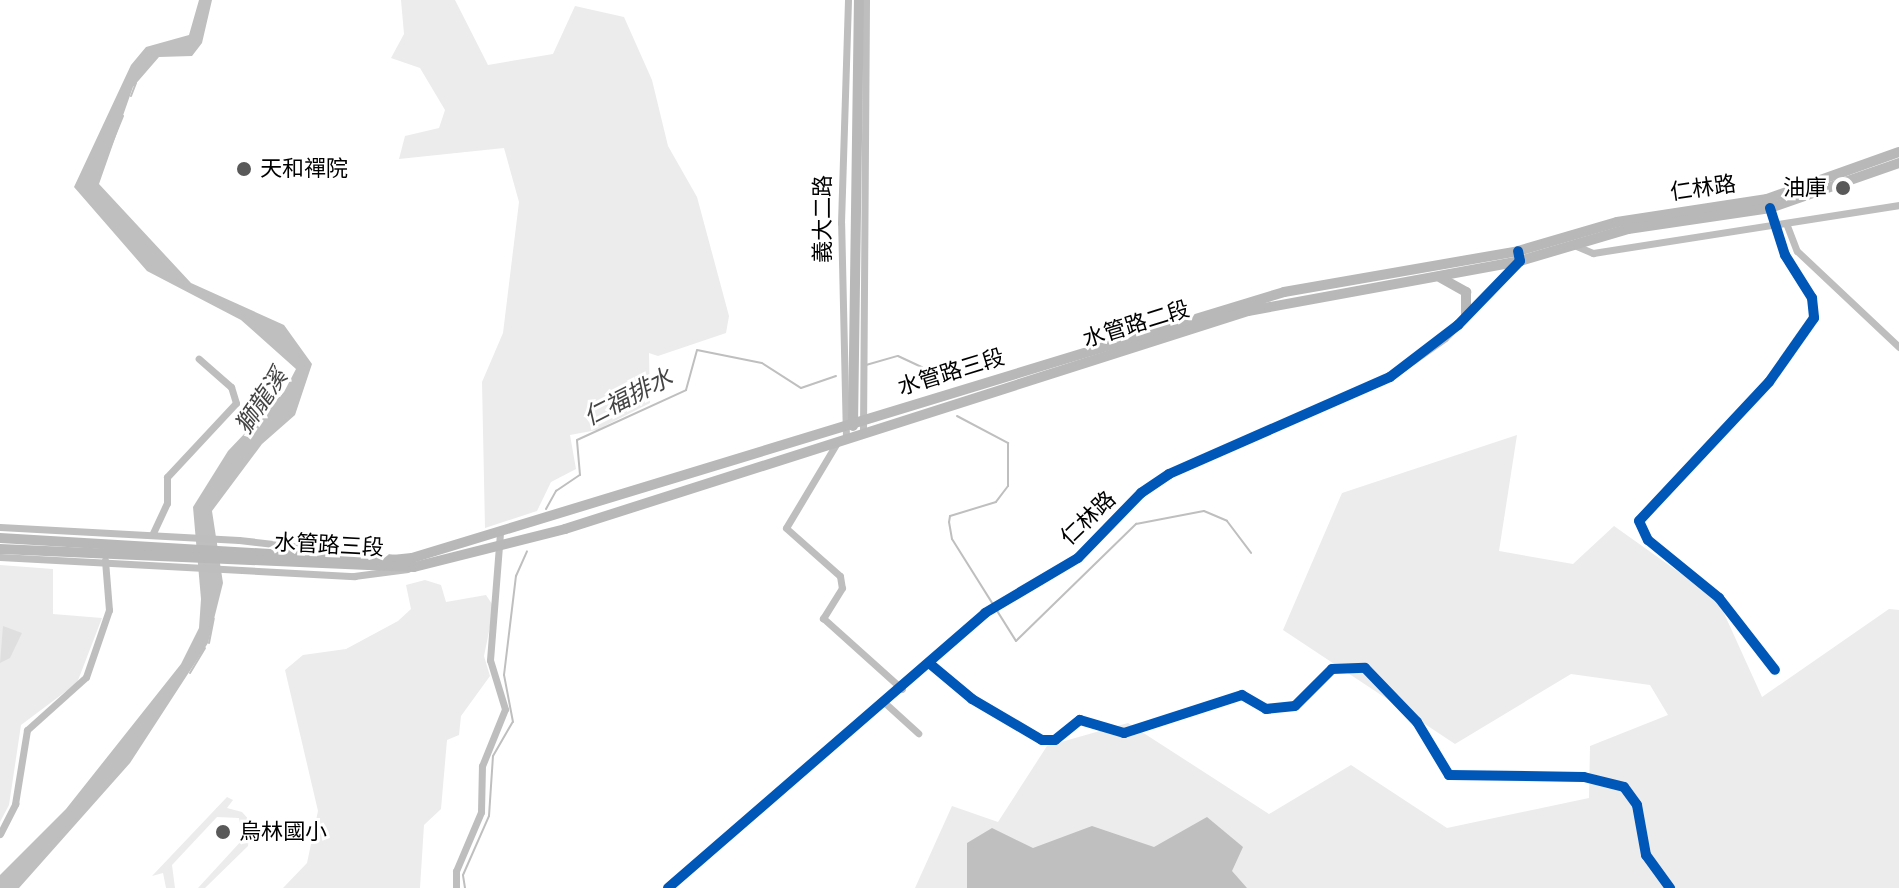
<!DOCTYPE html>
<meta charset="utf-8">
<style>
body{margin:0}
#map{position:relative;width:1899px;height:888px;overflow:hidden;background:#fff;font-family:Raleway,"Noto Sans TC",sans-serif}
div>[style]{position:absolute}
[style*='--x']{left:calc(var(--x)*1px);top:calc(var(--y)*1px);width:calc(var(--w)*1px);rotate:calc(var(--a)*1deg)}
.green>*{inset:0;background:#ececec}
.water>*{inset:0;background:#bfbfbf}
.stream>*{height:2px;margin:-1px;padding:0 1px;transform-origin:1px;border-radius:1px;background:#bfbfbf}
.building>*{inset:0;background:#dfdfdf}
.street>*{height:7px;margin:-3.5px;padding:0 3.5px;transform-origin:3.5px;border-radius:3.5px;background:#bebebe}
.secondary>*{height:10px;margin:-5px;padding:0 5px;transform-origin:5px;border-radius:5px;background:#b8b8b8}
.cycleway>*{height:10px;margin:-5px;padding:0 5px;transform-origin:5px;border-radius:5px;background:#0057b8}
.dots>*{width:22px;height:22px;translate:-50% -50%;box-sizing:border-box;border:4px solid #fff;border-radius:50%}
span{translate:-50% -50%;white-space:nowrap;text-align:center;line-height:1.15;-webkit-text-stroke:6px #fff;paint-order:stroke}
.poi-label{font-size:22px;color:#000}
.left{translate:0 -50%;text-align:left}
.right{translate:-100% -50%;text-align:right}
.street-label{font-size:22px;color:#000}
.water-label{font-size:24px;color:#444;font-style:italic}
</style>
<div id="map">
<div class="green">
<div style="clip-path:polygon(401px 0,455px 0,488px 65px,553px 54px,575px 6px,624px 17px,652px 80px,668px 146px,697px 197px,729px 316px,726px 333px,658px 356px,649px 353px,650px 403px,597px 430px,570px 435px,576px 469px,551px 482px,537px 511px,485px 528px,482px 382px,503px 333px,519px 202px,504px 148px,399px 159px,405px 136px,439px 128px,445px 110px,420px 68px,391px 58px,404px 34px)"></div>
<div style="clip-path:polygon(1517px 435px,1499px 551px,1573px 564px,1614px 526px,1718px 600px,1762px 697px,1889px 609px,1899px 610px,1899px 888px,915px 888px,952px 806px,998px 822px,1047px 746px,1128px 723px,1269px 814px,1351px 765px,1447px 828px,1589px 798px,1590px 746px,1668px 715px,1650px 685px,1571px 674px,1455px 744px,1283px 630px,1342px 493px)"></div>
<div style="clip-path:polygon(0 565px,53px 569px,53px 614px,102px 618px,77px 683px,21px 725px,9px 805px,0 822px)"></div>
<div style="clip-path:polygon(425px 580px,441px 585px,446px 602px,486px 595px,494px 607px,484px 656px,490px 676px,461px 716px,459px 735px,447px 740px,441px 809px,424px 825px,420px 888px,283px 888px,307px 863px,318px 811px,285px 670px,303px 655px,346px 649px,398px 621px,411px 609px,406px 585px)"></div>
<div style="clip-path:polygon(227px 797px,233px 800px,227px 808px,242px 812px,251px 822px,248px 846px,205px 888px,198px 888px,243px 839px,239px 818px,217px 817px,172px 865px,175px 888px,166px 888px,163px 873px,152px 876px)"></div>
</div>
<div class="water">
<div style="clip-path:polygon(199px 0,212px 0,202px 43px,192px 56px,159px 57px,133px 87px,99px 184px,191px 283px,284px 325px,312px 364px,295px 415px,262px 444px,212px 511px,223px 583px,208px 643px,130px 763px,19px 888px,0 888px,0 875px,66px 809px,181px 664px,199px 628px,201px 599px,193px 507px,228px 451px,284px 392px,296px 369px,241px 320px,147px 271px,74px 187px,131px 65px,146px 47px,189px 35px)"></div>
<div style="clip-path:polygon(1207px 817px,1243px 847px,1232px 871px,1247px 888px,967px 888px,967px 843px,992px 828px,1033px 848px,1092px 826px,1154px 847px)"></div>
</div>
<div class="stream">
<div style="--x:131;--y:96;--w:14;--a:-69"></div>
<div style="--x:98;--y:177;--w:66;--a:-67.7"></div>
<div style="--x:866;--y:365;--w:33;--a:-16"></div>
<div style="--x:898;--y:356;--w:26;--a:25"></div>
<div style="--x:922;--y:367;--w:19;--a:55"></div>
<div style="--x:957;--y:416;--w:58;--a:27.9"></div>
<div style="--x:1008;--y:443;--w:43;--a:90"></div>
<div style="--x:1008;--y:486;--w:20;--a:127"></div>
<div style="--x:996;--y:502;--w:48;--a:163.1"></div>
<div style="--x:950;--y:516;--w:6;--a:99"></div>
<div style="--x:949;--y:522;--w:17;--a:80"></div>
<div style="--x:952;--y:539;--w:120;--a:57.9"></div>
<div style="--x:1016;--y:641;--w:168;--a:-44.3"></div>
<div style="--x:1136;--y:524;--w:69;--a:-10.8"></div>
<div style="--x:1204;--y:511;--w:25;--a:23"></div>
<div style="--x:1227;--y:521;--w:40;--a:53"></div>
<div style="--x:546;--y:509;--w:21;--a:-61"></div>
<div style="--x:556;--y:491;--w:29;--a:-34"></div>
<div style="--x:580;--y:475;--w:35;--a:-95"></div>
<div style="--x:577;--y:440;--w:120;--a:-24.6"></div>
<div style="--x:686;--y:390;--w:41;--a:-74.6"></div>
<div style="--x:697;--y:350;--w:66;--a:11.3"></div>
<div style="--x:762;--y:363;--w:46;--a:32.7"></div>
<div style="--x:801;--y:388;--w:37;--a:-19"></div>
<div style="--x:209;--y:643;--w:25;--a:-79"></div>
<div style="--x:190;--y:673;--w:29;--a:-59"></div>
<div style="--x:465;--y:888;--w:13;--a:-99"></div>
<div style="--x:463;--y:875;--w:64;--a:-66.2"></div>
<div style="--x:489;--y:816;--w:60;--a:-86.2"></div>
<div style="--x:493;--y:756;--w:39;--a:-60"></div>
<div style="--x:513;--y:722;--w:48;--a:-100.8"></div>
<div style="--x:504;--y:675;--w:100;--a:-83.1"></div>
<div style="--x:516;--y:576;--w:27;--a:-66"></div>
</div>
<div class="building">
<div style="clip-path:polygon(3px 626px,22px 633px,10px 658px,0 663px)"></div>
</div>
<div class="street">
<div style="--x:1770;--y:208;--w:49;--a:72.3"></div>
<div style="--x:1785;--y:255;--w:51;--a:57.9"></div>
<div style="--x:1812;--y:298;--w:20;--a:84"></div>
<div style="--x:1814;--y:318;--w:78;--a:125.1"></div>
<div style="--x:1769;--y:382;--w:190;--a:133.1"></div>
<div style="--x:1639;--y:521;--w:21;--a:65"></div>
<div style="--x:1648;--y:540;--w:92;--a:39.2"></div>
<div style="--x:1719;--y:598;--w:91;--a:52.1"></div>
<div style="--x:1786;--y:223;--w:30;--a:69"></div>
<div style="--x:1797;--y:251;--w:140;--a:43.3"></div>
<div style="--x:1574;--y:245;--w:21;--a:23"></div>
<div style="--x:1593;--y:253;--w:310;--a:-8.9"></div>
<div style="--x:863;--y:432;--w:432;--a:-89.6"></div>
<div style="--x:846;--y:438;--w:215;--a:-91.3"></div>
<div style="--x:841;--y:223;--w:223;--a:-88.2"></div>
<div style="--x:838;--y:441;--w:101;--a:120.9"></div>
<div style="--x:786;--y:528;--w:72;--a:41.6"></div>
<div style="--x:840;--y:576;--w:12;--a:81"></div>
<div style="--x:842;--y:588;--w:36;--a:122"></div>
<div style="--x:823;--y:618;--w:106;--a:41.9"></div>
<div style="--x:0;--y:527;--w:239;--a:3.1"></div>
<div style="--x:239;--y:540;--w:158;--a:6.5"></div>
<div style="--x:153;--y:533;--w:33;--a:-65"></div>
<div style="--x:167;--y:503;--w:26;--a:-90"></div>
<div style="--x:167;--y:477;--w:101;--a:-47"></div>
<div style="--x:236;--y:403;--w:17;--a:-107"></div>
<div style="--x:231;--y:387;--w:43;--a:-138.8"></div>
<div style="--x:0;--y:557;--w:355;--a:3.1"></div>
<div style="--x:354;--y:576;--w:54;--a:-7.4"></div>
<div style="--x:929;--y:663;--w:56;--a:39.9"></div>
<div style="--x:972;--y:699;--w:81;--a:30.4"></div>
<div style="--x:1042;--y:740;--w:13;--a:0"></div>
<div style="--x:1055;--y:740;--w:32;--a:-39"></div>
<div style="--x:1080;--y:720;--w:46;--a:16.5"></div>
<div style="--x:1124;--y:733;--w:124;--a:-17.9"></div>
<div style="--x:1242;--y:695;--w:28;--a:30"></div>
<div style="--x:1266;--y:709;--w:29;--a:-6"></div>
<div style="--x:1295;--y:706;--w:52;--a:-45"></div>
<div style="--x:1332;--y:669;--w:33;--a:-2"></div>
<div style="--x:1365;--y:668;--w:75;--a:46.1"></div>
<div style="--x:1417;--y:722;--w:62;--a:58.9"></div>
<div style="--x:1449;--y:775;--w:135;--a:0.8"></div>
<div style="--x:1584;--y:777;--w:41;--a:14"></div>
<div style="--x:1624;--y:787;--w:22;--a:54"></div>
<div style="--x:1637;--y:805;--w:51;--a:79.8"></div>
<div style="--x:1646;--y:855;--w:41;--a:54"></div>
<div style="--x:885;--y:703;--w:45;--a:42.3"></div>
<div style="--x:0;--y:834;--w:34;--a:-63"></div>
<div style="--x:15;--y:804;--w:75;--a:-80.8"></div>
<div style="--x:27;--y:730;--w:79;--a:-41.9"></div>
<div style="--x:86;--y:677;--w:71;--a:-71.1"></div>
<div style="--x:109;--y:610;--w:50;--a:-94.6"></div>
<div style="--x:456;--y:888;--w:17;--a:-90"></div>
<div style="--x:456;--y:871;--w:64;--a:-67"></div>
<div style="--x:481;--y:812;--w:46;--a:-88.8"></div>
<div style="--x:482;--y:766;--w:61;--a:-68"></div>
<div style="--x:505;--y:709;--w:51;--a:-107"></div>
<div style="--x:490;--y:660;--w:127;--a:-85.5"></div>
<div style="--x:668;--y:888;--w:420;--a:-40.9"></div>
<div style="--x:985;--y:613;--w:108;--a:-30.6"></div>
<div style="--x:1078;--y:558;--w:91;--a:-45.9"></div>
<div style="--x:1141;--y:493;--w:34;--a:-34"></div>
<div style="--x:1169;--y:474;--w:241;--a:-23.7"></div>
<div style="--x:1390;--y:377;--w:67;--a:-35.3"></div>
<div style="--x:1445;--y:338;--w:105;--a:-45.8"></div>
</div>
<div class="secondary">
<div style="--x:1441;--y:278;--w:29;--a:29"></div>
<div style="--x:1466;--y:292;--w:24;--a:90"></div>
<div style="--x:853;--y:426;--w:426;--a:-89.2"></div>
<div style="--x:0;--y:538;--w:384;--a:3.4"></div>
<div style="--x:383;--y:561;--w:29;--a:-6"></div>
<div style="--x:412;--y:558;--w:912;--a:-16.96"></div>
<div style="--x:1284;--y:292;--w:238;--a:-9.9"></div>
<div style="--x:1518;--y:251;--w:103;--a:-16.3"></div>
<div style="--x:1617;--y:222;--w:152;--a:-8.7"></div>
<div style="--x:1767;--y:199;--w:140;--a:-19.6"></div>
<div style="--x:0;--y:549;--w:414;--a:2.5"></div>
<div style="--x:414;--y:567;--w:156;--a:-14.1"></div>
<div style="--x:565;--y:529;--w:717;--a:-17.7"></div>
<div style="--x:1248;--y:311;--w:277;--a:-10.4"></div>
<div style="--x:1520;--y:261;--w:113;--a:-16.5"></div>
<div style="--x:1628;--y:229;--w:144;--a:-8.4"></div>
<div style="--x:1770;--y:208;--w:137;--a:-19.2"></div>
</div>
<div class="cycleway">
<div style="--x:1770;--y:208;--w:49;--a:72.3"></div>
<div style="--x:1785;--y:255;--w:51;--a:57.9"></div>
<div style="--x:1812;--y:298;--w:20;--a:84"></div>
<div style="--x:1814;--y:318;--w:78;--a:125.1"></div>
<div style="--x:1769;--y:382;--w:190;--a:133.1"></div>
<div style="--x:1639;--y:521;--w:21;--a:65"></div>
<div style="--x:1648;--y:540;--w:92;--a:39.2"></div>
<div style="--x:1719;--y:598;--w:91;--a:52.1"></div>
<div style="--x:929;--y:663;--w:56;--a:39.9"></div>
<div style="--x:972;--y:699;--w:81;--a:30.4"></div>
<div style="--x:1042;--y:740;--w:13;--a:0"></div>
<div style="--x:1055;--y:740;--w:32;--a:-39"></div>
<div style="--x:1080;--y:720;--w:46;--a:16.5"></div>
<div style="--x:1124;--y:733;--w:124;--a:-17.9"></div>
<div style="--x:1242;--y:695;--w:28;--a:30"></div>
<div style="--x:1266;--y:709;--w:29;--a:-6"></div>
<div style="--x:1295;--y:706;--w:52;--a:-45"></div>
<div style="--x:1332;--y:669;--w:33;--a:-2"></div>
<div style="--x:1365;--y:668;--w:75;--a:46.1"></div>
<div style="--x:1417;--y:722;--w:62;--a:58.9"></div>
<div style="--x:1449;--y:775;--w:135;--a:0.8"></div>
<div style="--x:1584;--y:777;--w:41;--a:14"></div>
<div style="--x:1624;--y:787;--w:22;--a:54"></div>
<div style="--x:1637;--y:805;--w:51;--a:79.8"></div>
<div style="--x:1646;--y:855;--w:41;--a:54"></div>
<div style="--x:668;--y:888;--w:420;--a:-40.9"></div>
<div style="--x:985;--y:613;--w:108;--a:-30.6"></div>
<div style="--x:1078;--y:558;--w:91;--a:-45.9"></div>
<div style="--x:1141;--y:493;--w:34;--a:-34"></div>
<div style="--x:1169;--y:474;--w:241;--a:-23.7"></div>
<div style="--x:1390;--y:377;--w:86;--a:-37.4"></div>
<div style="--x:1458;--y:325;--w:89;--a:-45.9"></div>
<div style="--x:1520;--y:261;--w:10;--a:-101"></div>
</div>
<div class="dots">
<div style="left:244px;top:169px;background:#595959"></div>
<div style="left:1843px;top:188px;background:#595959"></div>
<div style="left:223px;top:832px;background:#595959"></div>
</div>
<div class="poi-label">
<span class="left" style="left:260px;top:169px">天和禪院</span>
<span class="right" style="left:1827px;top:188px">油庫</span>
<span class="left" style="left:239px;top:832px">烏林國小</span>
</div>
<div class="street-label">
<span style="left:1703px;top:188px;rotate:-8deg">仁林路</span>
<span style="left:823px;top:219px;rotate:-90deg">義大二路</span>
<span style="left:1136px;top:324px;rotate:-17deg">水管路二段</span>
<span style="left:951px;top:372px;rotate:-17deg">水管路三段</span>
<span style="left:1088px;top:518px;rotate:-44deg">仁林路</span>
<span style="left:329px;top:545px;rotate:3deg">水管路三段</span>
</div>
<div class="water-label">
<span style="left:628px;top:397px;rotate:-27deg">仁福排水</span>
<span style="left:261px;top:401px;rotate:-56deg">獅龍溪</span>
</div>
</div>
